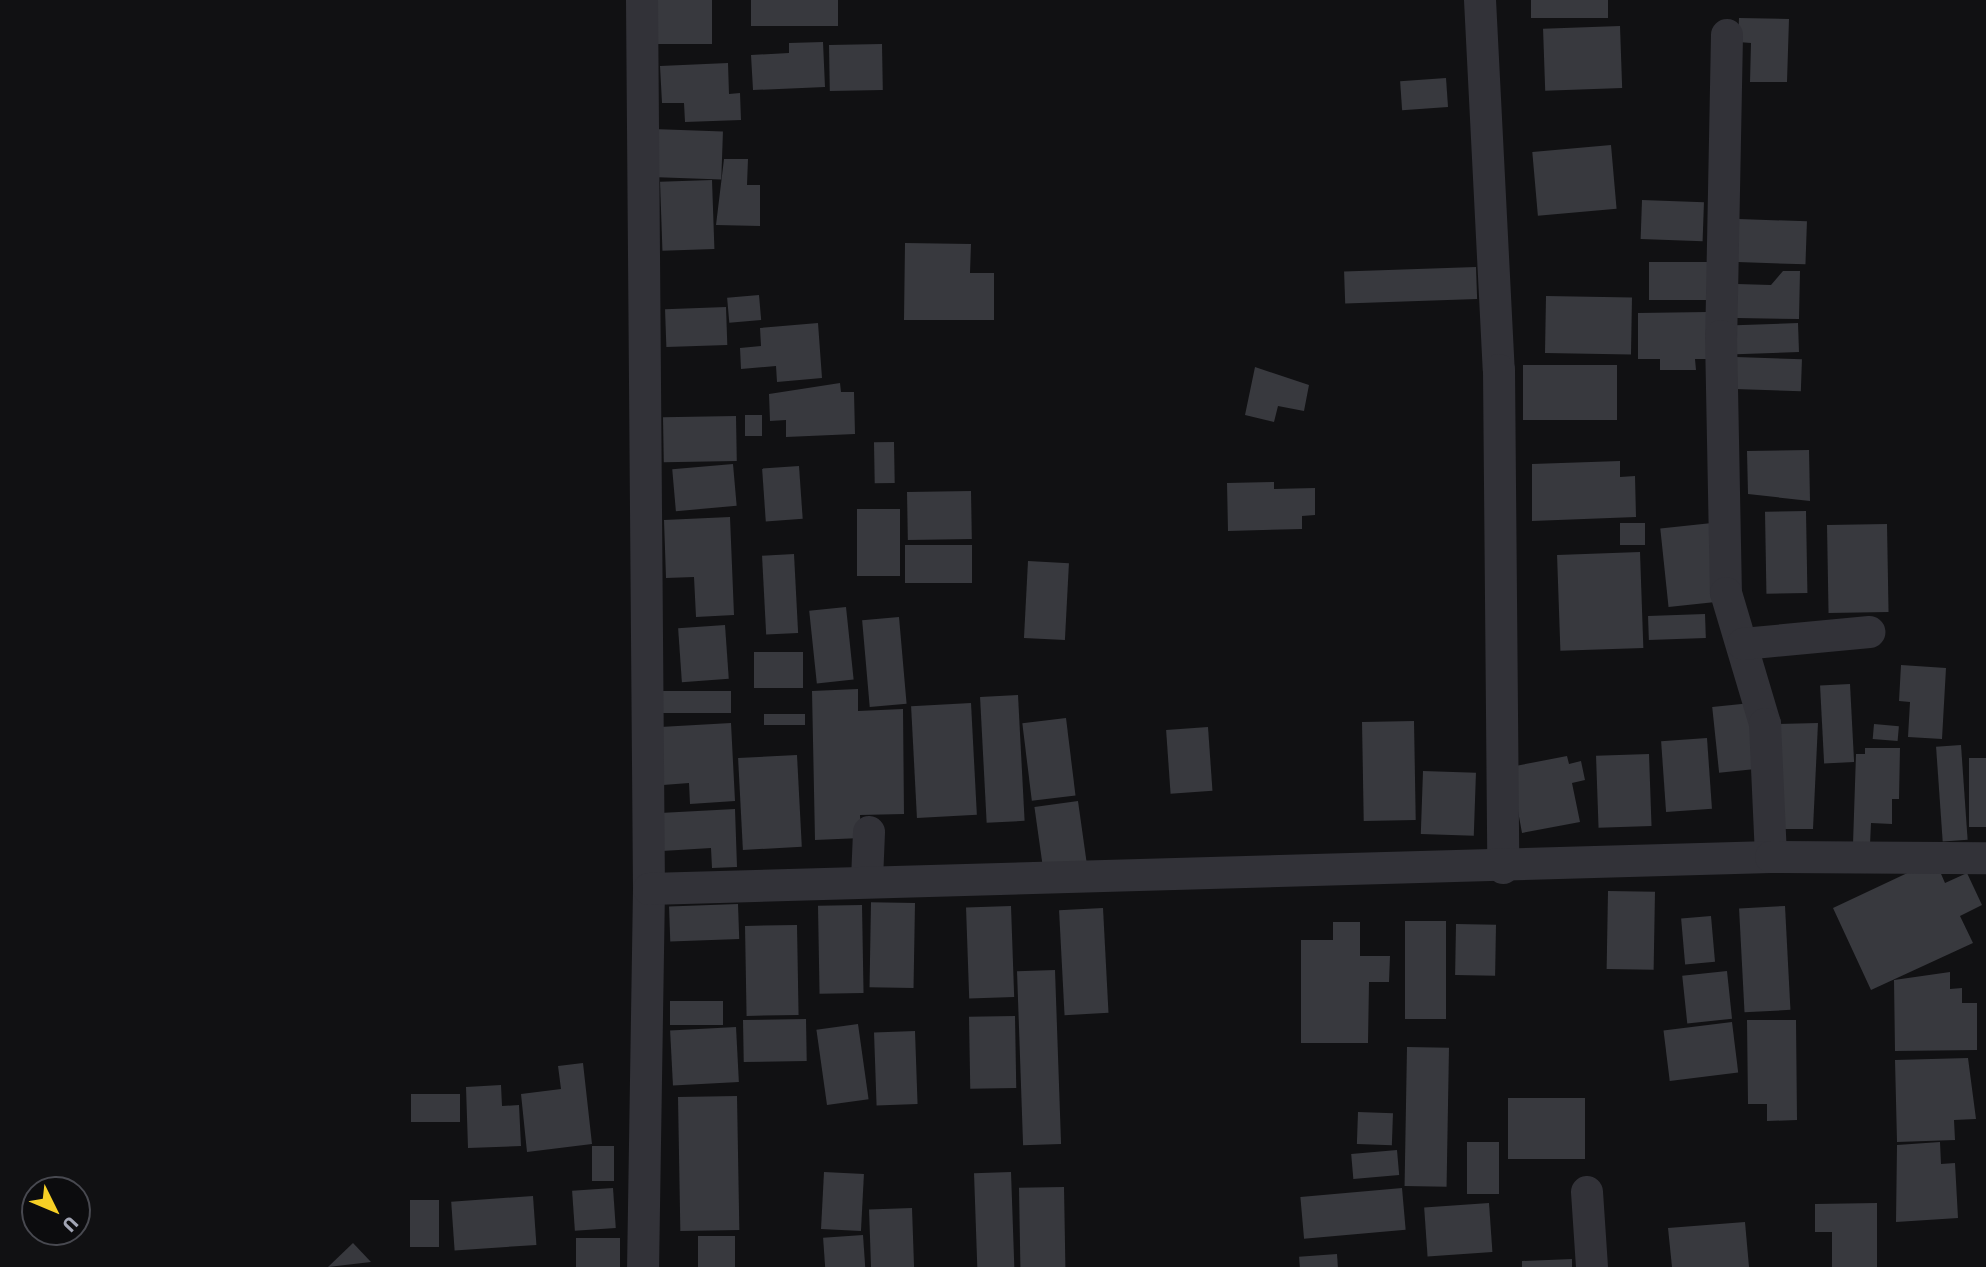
<!DOCTYPE html>
<style>
body{margin:0}
#map{position:relative;width:1986px;height:1267px;overflow:hidden;background:#111113;font-family:"Fira Sans",sans-serif}
div>[style]{position:absolute}
[style*='--x']{left:calc(var(--x)*1px);top:calc(var(--y)*1px);width:calc(var(--w)*1px);rotate:calc(var(--a)*1deg)}
.building>*{inset:0;background:#38393e;transform-origin:0 0}
.minor>*{height:32px;margin:-16px;padding:0 16px;transform-origin:16px;border-radius:16px;background:#323238}
span{translate:-50% -50%;white-space:nowrap;text-align:center;line-height:1.15;-webkit-text-stroke:7px #0c0c0e;paint-order:stroke}
.north{position:absolute;left:21px;top:1176px;width:70px;height:70px;box-sizing:border-box;background:#0c0c0e;border:2px solid #484950;border-radius:50%;rotate:133deg;font-size:19px;font-weight:700;line-height:28px;text-align:center;color:#a2a5b4}
.north::after{content:'';display:block;margin:auto;width:24px;height:32px;background:#f7d025;clip-path:polygon(50% 0,100% 100%,50% 72%,0 100%)}
</style>
<div id="map">
<div class="building">
<div style="left:656px;top:0;width:56px;height:44px"></div>
<div style="left:751px;top:0;width:87px;height:26px"></div>
<div style="left:1531px;top:0;width:77px;height:18px"></div>
<div style="clip-path:polygon(1739px 18px,1789px 19px,1787px 82px,1750px 82px,1751px 43px,1738px 42px)"></div>
<div style="left:1620px;top:26px;width:62px;height:77px;rotate:88deg"></div>
<div style="clip-path:polygon(823px 42px,825px 87px,753px 90px,751px 55px,789px 53px,789px 43px)"></div>
<div style="left:882px;top:44px;width:46px;height:53px;rotate:89deg"></div>
<div style="clip-path:polygon(728px 63px,729px 94px,740px 93px,741px 120px,685px 122px,684px 103px,662px 103px,660px 66px)"></div>
<div style="left:1446px;top:78px;width:29px;height:46px;rotate:86deg"></div>
<div style="left:653px;top:129px;width:70px;height:48px;rotate:2deg"></div>
<div style="left:1611px;top:145px;width:64px;height:79px;rotate:85deg"></div>
<div style="clip-path:polygon(724px 159px,748px 159px,747px 185px,760px 185px,760px 226px,716px 225px)"></div>
<div style="left:712px;top:180px;width:69px;height:52px;rotate:88deg"></div>
<div style="left:1642px;top:200px;width:62px;height:39px;rotate:2deg"></div>
<div style="left:1739px;top:219px;width:68px;height:43px;rotate:2deg"></div>
<div style="clip-path:polygon(905px 243px,971px 244px,970px 273px,994px 273px,994px 320px,904px 320px)"></div>
<div style="left:1649px;top:262px;width:58px;height:38px"></div>
<div style="left:1476px;top:267px;width:32px;height:132px;rotate:88deg"></div>
<div style="clip-path:polygon(1783px 271px,1800px 271px,1799px 319px,1737px 318px,1737px 284px,1771px 285px)"></div>
<div style="left:759px;top:295px;width:25px;height:32px;rotate:85deg"></div>
<div style="left:1546px;top:296px;width:86px;height:57px;rotate:1deg"></div>
<div style="left:726px;top:307px;width:38px;height:61px;rotate:88deg"></div>
<div style="clip-path:polygon(1707px 312px,1707px 359px,1695px 359px,1696px 370px,1660px 370px,1660px 359px,1638px 359px,1638px 313px)"></div>
<div style="clip-path:polygon(818px 323px,822px 378px,777px 382px,776px 366px,741px 369px,740px 348px,761px 346px,760px 328px)"></div>
<div style="left:1798px;top:323px;width:29px;height:70px;rotate:88deg"></div>
<div style="left:1736px;top:357px;width:66px;height:32px;rotate:2deg"></div>
<div style="left:1617px;top:365px;width:55px;height:94px;rotate:90deg"></div>
<div style="clip-path:polygon(1255px 367px,1309px 385px,1304px 411px,1278px 406px,1274px 422px,1245px 415px)"></div>
<div style="clip-path:polygon(840px 383px,841px 392px,854px 392px,855px 434px,786px 437px,786px 420px,770px 421px,769px 394px)"></div>
<div style="left:745px;top:415px;width:17px;height:21px"></div>
<div style="left:736px;top:416px;width:45px;height:73px;rotate:89deg"></div>
<div style="left:894px;top:442px;width:41px;height:20px;rotate:89deg"></div>
<div style="clip-path:polygon(1809px 450px,1810px 501px,1748px 494px,1747px 451px)"></div>
<div style="clip-path:polygon(1620px 461px,1620px 477px,1635px 476px,1636px 517px,1532px 521px,1532px 464px)"></div>
<div style="left:733px;top:464px;width:42px;height:61px;rotate:85deg"></div>
<div style="left:799px;top:466px;width:53px;height:37px;rotate:86deg"></div>
<div style="clip-path:polygon(1274px 482px,1274px 489px,1315px 488px,1315px 515px,1302px 516px,1302px 529px,1228px 531px,1227px 483px)"></div>
<div style="left:971px;top:491px;width:48px;height:64px;rotate:89deg"></div>
<div style="left:900px;top:509px;width:67px;height:43px;rotate:90deg"></div>
<div style="left:1806px;top:511px;width:82px;height:41px;rotate:89deg"></div>
<div style="clip-path:polygon(730px 517px,734px 615px,696px 617px,694px 577px,666px 578px,664px 520px)"></div>
<div style="left:1620px;top:523px;width:25px;height:22px"></div>
<div style="left:1712px;top:523px;width:79px;height:52px;rotate:84deg"></div>
<div style="left:1887px;top:524px;width:88px;height:60px;rotate:89deg"></div>
<div style="left:905px;top:545px;width:67px;height:38px"></div>
<div style="left:1640px;top:552px;width:96px;height:83px;rotate:88deg"></div>
<div style="left:794px;top:554px;width:79px;height:32px;rotate:87deg"></div>
<div style="left:1028px;top:561px;width:41px;height:77px;rotate:3deg"></div>
<div style="left:846px;top:607px;width:73px;height:37px;rotate:84deg"></div>
<div style="left:1705px;top:614px;width:24px;height:57px;rotate:88deg"></div>
<div style="left:899px;top:617px;width:87px;height:37px;rotate:85deg"></div>
<div style="left:725px;top:625px;width:54px;height:47px;rotate:86deg"></div>
<div style="left:803px;top:652px;width:36px;height:49px;rotate:90deg"></div>
<div style="clip-path:polygon(1901px 665px,1946px 668px,1942px 739px,1908px 737px,1910px 702px,1899px 701px)"></div>
<div style="left:1850px;top:684px;width:78px;height:30px;rotate:87deg"></div>
<div style="clip-path:polygon(858px 689px,858px 711px,903px 709px,904px 814px,860px 815px,861px 838px,815px 840px,812px 691px)"></div>
<div style="left:731px;top:691px;width:22px;height:79px;rotate:90deg"></div>
<div style="left:1018px;top:695px;width:126px;height:38px;rotate:87deg"></div>
<div style="left:971px;top:703px;width:112px;height:60px;rotate:87deg"></div>
<div style="left:1751px;top:703px;width:66px;height:39px;rotate:84deg"></div>
<div style="left:805px;top:714px;width:11px;height:41px;rotate:90deg"></div>
<div style="left:1066px;top:718px;width:78px;height:44px;rotate:83deg"></div>
<div style="left:1414px;top:721px;width:99px;height:52px;rotate:89deg"></div>
<div style="clip-path:polygon(731px 723px,735px 801px,690px 804px,689px 783px,663px 785px,660px 727px)"></div>
<div style="clip-path:polygon(1818px 723px,1813px 829px,1777px 829px,1775px 724px)"></div>
<div style="left:1874px;top:724px;width:25px;height:15px;rotate:5deg"></div>
<div style="left:1208px;top:727px;width:64px;height:42px;rotate:86deg"></div>
<div style="left:1707px;top:738px;width:71px;height:46px;rotate:86deg"></div>
<div style="left:1961px;top:745px;width:95px;height:25px;rotate:86deg"></div>
<div style="clip-path:polygon(1865px 748px,1900px 748px,1899px 799px,1892px 799px,1892px 824px,1871px 823px,1870px 845px,1853px 844px,1856px 754px,1865px 754px)"></div>
<div style="left:1649px;top:754px;width:72px;height:53px;rotate:88deg"></div>
<div style="left:797px;top:755px;width:92px;height:59px;rotate:87deg"></div>
<div style="clip-path:polygon(1567px 756px,1569px 764px,1581px 761px,1585px 780px,1572px 783px,1580px 822px,1522px 833px,1510px 767px)"></div>
<div style="left:1969px;top:758px;width:17px;height:69px"></div>
<div style="left:1423px;top:771px;width:53px;height:63px;rotate:2deg"></div>
<div style="left:1078px;top:801px;width:66px;height:44px;rotate:82deg"></div>
<div style="clip-path:polygon(735px 809px,737px 867px,712px 868px,711px 848px,662px 851px,660px 813px)"></div>
<div style="clip-path:polygon(1935px 860px,1945px 883px,1967px 873px,1982px 905px,1960px 916px,1973px 943px,1871px 990px,1833px 908px)"></div>
<div style="left:1608px;top:891px;width:47px;height:78px;rotate:1deg"></div>
<div style="left:915px;top:903px;width:85px;height:44px;rotate:91deg"></div>
<div style="left:738px;top:904px;width:35px;height:69px;rotate:88deg"></div>
<div style="left:862px;top:905px;width:88px;height:44px;rotate:89deg"></div>
<div style="left:1011px;top:906px;width:91px;height:45px;rotate:88deg"></div>
<div style="left:1785px;top:906px;width:104px;height:46px;rotate:87deg"></div>
<div style="left:1103px;top:908px;width:105px;height:44px;rotate:87deg"></div>
<div style="left:1711px;top:916px;width:46px;height:30px;rotate:85deg"></div>
<div style="left:1405px;top:921px;width:41px;height:98px"></div>
<div style="clip-path:polygon(1333px 922px,1360px 922px,1360px 956px,1390px 956px,1389px 982px,1369px 982px,1368px 1043px,1301px 1043px,1301px 940px,1333px 940px)"></div>
<div style="left:1456px;top:924px;width:40px;height:51px;rotate:1deg"></div>
<div style="left:797px;top:925px;width:90px;height:52px;rotate:89deg"></div>
<div style="left:1055px;top:970px;width:174px;height:38px;rotate:88deg"></div>
<div style="left:1727px;top:971px;width:48px;height:45px;rotate:84deg"></div>
<div style="clip-path:polygon(1950px 972px,1950px 989px,1962px 988px,1962px 1003px,1977px 1003px,1977px 1050px,1895px 1051px,1894px 980px)"></div>
<div style="left:723px;top:1001px;width:24px;height:53px;rotate:90deg"></div>
<div style="left:1015px;top:1016px;width:72px;height:46px;rotate:89deg"></div>
<div style="left:806px;top:1019px;width:42px;height:63px;rotate:89deg"></div>
<div style="clip-path:polygon(1747px 1020px,1796px 1020px,1797px 1120px,1767px 1121px,1767px 1104px,1748px 1104px)"></div>
<div style="left:1732px;top:1022px;width:51px;height:69px;rotate:83deg"></div>
<div style="left:858px;top:1024px;width:76px;height:42px;rotate:82deg"></div>
<div style="left:736px;top:1027px;width:55px;height:66px;rotate:87deg"></div>
<div style="left:915px;top:1031px;width:73px;height:41px;rotate:88deg"></div>
<div style="left:1407px;top:1047px;width:42px;height:139px;rotate:1deg"></div>
<div style="clip-path:polygon(1968px 1058px,1976px 1119px,1954px 1120px,1955px 1140px,1897px 1142px,1895px 1060px)"></div>
<div style="clip-path:polygon(583px 1063px,592px 1144px,527px 1152px,521px 1094px,561px 1089px,558px 1066px)"></div>
<div style="clip-path:polygon(501px 1085px,502px 1106px,519px 1105px,521px 1146px,468px 1148px,466px 1087px)"></div>
<div style="left:411px;top:1094px;width:49px;height:28px"></div>
<div style="left:737px;top:1096px;width:134px;height:59px;rotate:89deg"></div>
<div style="left:1508px;top:1098px;width:77px;height:61px"></div>
<div style="left:1358px;top:1112px;width:35px;height:32px;rotate:2deg"></div>
<div style="left:1467px;top:1142px;width:32px;height:52px"></div>
<div style="clip-path:polygon(1940px 1142px,1941px 1164px,1955px 1163px,1958px 1218px,1896px 1222px,1897px 1145px)"></div>
<div style="left:592px;top:1146px;width:22px;height:35px"></div>
<div style="left:1397px;top:1150px;width:25px;height:46px;rotate:85deg"></div>
<div style="left:824px;top:1172px;width:40px;height:57px;rotate:3deg"></div>
<div style="left:1011px;top:1172px;width:95px;height:37px;rotate:88deg"></div>
<div style="left:1064px;top:1187px;width:80px;height:45px;rotate:89deg"></div>
<div style="left:613px;top:1188px;width:40px;height:41px;rotate:86deg"></div>
<div style="left:1402px;top:1188px;width:42px;height:102px;rotate:85deg"></div>
<div style="left:533px;top:1196px;width:49px;height:82px;rotate:86deg"></div>
<div style="left:439px;top:1200px;width:47px;height:29px;rotate:90deg"></div>
<div style="left:1489px;top:1203px;width:49px;height:65px;rotate:86deg"></div>
<div style="clip-path:polygon(1877px 1203px,1877px 1267px,1832px 1267px,1832px 1232px,1815px 1232px,1815px 1204px)"></div>
<div style="left:912px;top:1208px;width:59px;height:43px;rotate:88deg"></div>
<div style="clip-path:polygon(1745px 1222px,1749px 1267px,1672px 1267px,1668px 1228px)"></div>
<div style="left:863px;top:1235px;width:32px;height:40px;rotate:86deg"></div>
<div style="left:735px;top:1236px;width:31px;height:37px;rotate:90deg"></div>
<div style="left:620px;top:1238px;width:29px;height:44px;rotate:90deg"></div>
<div style="clip-path:polygon(353px 1243px,371px 1262px,328px 1267px)"></div>
<div style="left:1337px;top:1254px;width:13px;height:38px;rotate:86deg"></div>
<div style="clip-path:polygon(1572px 1259px,1572px 1267px,1522px 1267px,1522px 1261px)"></div>
</div>
<div class="minor">
<div style="--x:642;--y:0;--w:889;--a:89.55"></div>
<div style="--x:649;--y:889;--w:378;--a:90.9"></div>
<div style="--x:1480;--y:0;--w:370;--a:87.1"></div>
<div style="--x:1499;--y:370;--w:498;--a:89.5"></div>
<div style="--x:1727;--y:35;--w:301;--a:91.1"></div>
<div style="--x:1721;--y:336;--w:257;--a:88.9"></div>
<div style="--x:1726;--y:593;--w:137;--a:73.4"></div>
<div style="--x:1765;--y:724;--w:133;--a:87.4"></div>
<div style="--x:1743;--y:644;--w:127;--a:-5.4"></div>
<div style="--x:867;--y:880;--w:48;--a:-87.6"></div>
<div style="--x:649;--y:889;--w:1122;--a:-1.63"></div>
<div style="--x:1771;--y:857;--w:215;--a:0.3"></div>
<div style="--x:1587;--y:1192;--w:75;--a:86.2"></div>
</div>
<div class="north">U</div>
</div>
